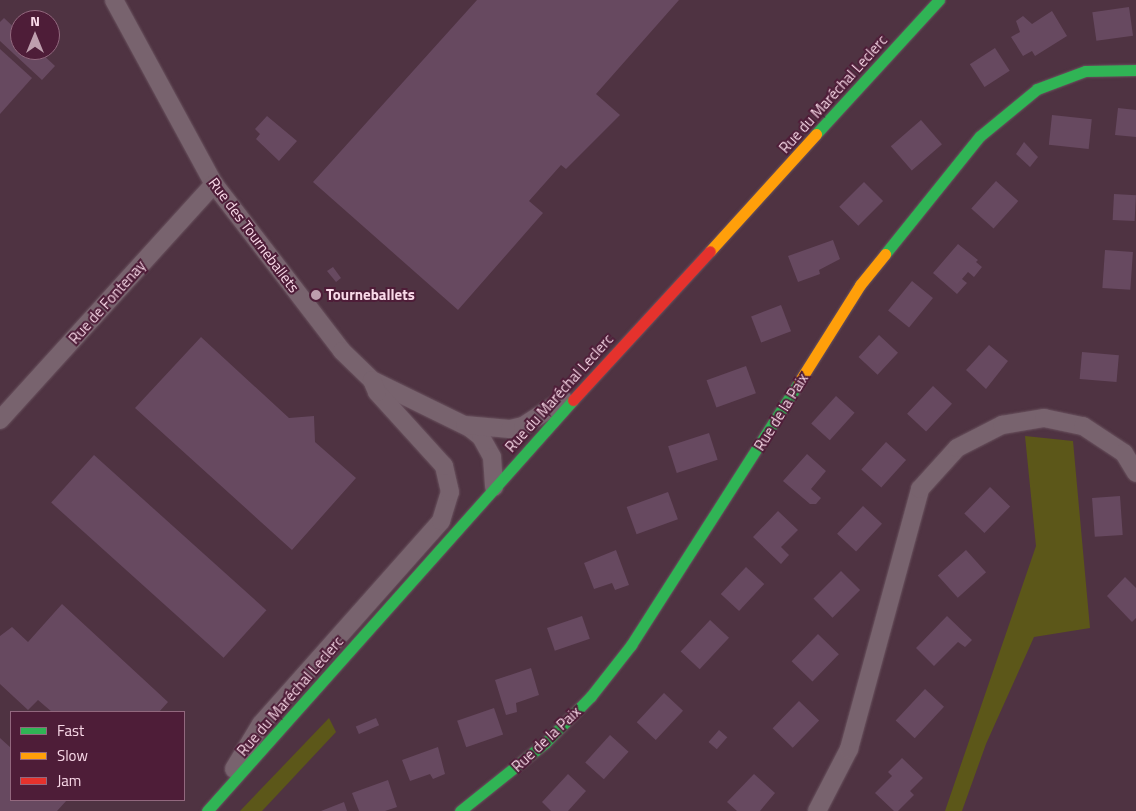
<!DOCTYPE html>
<meta charset="utf-8">
<style>
body{margin:0}
#map{position:relative;width:1136px;height:811px;overflow:hidden;background:#4f3342;font-family:"Titillium Web",sans-serif}
div>[style]{position:absolute}
[style*='--x']{left:calc(var(--x)*1px);top:calc(var(--y)*1px);width:calc(var(--w)*1px);rotate:calc(var(--a)*1deg)}
.green>*{inset:0;background:#5c5719}
.building>*{inset:0;background:#674960;transform-origin:0 0}
.roads{filter:drop-shadow(0 0 1px #69525e) drop-shadow(0 0 1px #69525e)}
.street>*{height:18px;margin:-9px;padding:0 9px;transform-origin:9px;border-radius:9px;background:#78636e}
.fast>*{height:11px;margin:-5.5px;padding:0 5.5px;transform-origin:5.5px;border-radius:5.5px;background:#30b455}
.slow>*{height:11px;margin:-5.5px;padding:0 5.5px;transform-origin:5.5px;border-radius:5.5px;background:#ff9f0a}
.jam>*{height:11px;margin:-5.5px;padding:0 5.5px;transform-origin:5.5px;border-radius:5.5px;background:#e5322d}
.dots>*{width:14px;height:14px;translate:-50% -50%;box-sizing:border-box;border:2px solid #4e1d38;border-radius:50%}
span{translate:-50% -50%;white-space:nowrap;text-align:center;line-height:1.15;-webkit-text-stroke:4px #4e1d38;paint-order:stroke}
.street-label{font-size:15px;color:#f9d9e8}
.poi-label{font-size:15px;color:#f9d9e8;font-weight:700}
.left{translate:0 -50%;text-align:left}
.legend{position:absolute;left:10px;top:711px;width:175px;height:90px;box-sizing:border-box;background:#4e1d38;border:1px solid #92687e;margin:0;padding:6px 9px;list-style:none;font-size:15px;color:#f9d9e8}
.legend li{display:flex;align-items:center;gap:10px;height:25px}
.legend b{width:25px;border:1px solid #92687e}
.north{position:absolute;left:10px;top:10px;width:50px;height:50px;box-sizing:border-box;background:#4e1d38;border:1px solid #92687e;border-radius:50%;rotate:0deg;font-size:14px;font-weight:700;line-height:20px;text-align:center;color:#f9d9e8}
.north::after{content:'';display:block;margin:auto;width:18px;height:22px;background:#be9fae;clip-path:polygon(50% 0,100% 100%,50% 72%,0 100%)}
</style>
<div id="map">
<div class="green">
<div style="clip-path:polygon(1025px 436px,1073px 441px,1090px 628px,1034px 637px,986px 744px,962px 811px,945px 811px,1036px 546px)"></div>
<div style="clip-path:polygon(329px 718px,336px 732px,262px 811px,240px 811px)"></div>
</div>
<div class="building">
<div style="clip-path:polygon(477px 0,679px 0,596px 94px,620px 115px,566px 169px,561px 165px,529px 201px,543px 213px,458px 310px,313px 182px)"></div>
<div style="left:1129px;top:7px;width:29px;height:37px;rotate:82deg"></div>
<div style="clip-path:polygon(1052px 11px,1067px 36px,1035px 56px,1032px 51px,1023px 56px,1011px 37px,1020px 32px,1016px 21px,1023px 16px,1032px 24px)"></div>
<div style="clip-path:polygon(4px 18px,20px 33px,20px 50px,38px 50px,55px 66px,42px 80px,0 41px,0 22px)"></div>
<div style="left:995px;top:48px;width:27px;height:30px;rotate:57deg"></div>
<div style="clip-path:polygon(0 49px,32px 78px,0 114px)"></div>
<div style="clip-path:polygon(1118px 108px,1136px 110px,1136px 137px,1115px 135px)"></div>
<div style="left:1052px;top:115px;width:40px;height:30px;rotate:6deg"></div>
<div style="clip-path:polygon(267px 116px,297px 141px,279px 161px,256px 139px,260px 134px,255px 129px)"></div>
<div style="left:921px;top:120px;width:32px;height:40px;rotate:49deg"></div>
<div style="clip-path:polygon(1024px 142px,1038px 157px,1030px 167px,1016px 154px)"></div>
<div style="left:996px;top:181px;width:30px;height:37px;rotate:42deg"></div>
<div style="left:864px;top:182px;width:27px;height:35px;rotate:45deg"></div>
<div style="left:1114px;top:194px;width:22px;height:26px;rotate:3deg"></div>
<div style="clip-path:polygon(833px 240px,840px 259px,819px 270px,820px 274px,798px 282px,788px 256px)"></div>
<div style="clip-path:polygon(958px 244px,978px 260px,976px 262px,982px 267px,974px 277px,968px 272px,962px 279px,967px 283px,957px 294px,933px 273px)"></div>
<div style="left:1105px;top:250px;width:28px;height:38px;rotate:4deg"></div>
<div style="clip-path:polygon(333px 267px,341px 278px,336px 282px,327px 271px)"></div>
<div style="left:912px;top:281px;width:27px;height:38px;rotate:39deg"></div>
<div style="left:781px;top:305px;width:28px;height:32px;rotate:69deg"></div>
<div style="left:879px;top:335px;width:26px;height:30px;rotate:43deg"></div>
<div style="clip-path:polygon(201px 337px,289px 418px,314px 416px,315px 442px,356px 478px,292px 550px,135px 408px)"></div>
<div style="clip-path:polygon(989px 345px,1008px 361px,986px 389px,966px 370px)"></div>
<div style="left:1082px;top:352px;width:37px;height:27px;rotate:5deg"></div>
<div style="left:746px;top:366px;width:29px;height:42px;rotate:70deg"></div>
<div style="left:933px;top:386px;width:26px;height:38px;rotate:43deg"></div>
<div style="left:836px;top:396px;width:25px;height:37px;rotate:42deg"></div>
<div style="left:709px;top:433px;width:28px;height:43px;rotate:72deg"></div>
<div style="left:886px;top:442px;width:27px;height:37px;rotate:42deg"></div>
<div style="clip-path:polygon(807px 454px,826px 471px,811px 489px,821px 498px,816px 504px,810px 504px,783px 481px)"></div>
<div style="left:94px;top:455px;width:232px;height:64px;rotate:42deg"></div>
<div style="left:990px;top:487px;width:28px;height:37px;rotate:44deg"></div>
<div style="left:668px;top:492px;width:29px;height:44px;rotate:70deg"></div>
<div style="left:1120px;top:496px;width:39px;height:28px;rotate:86deg"></div>
<div style="left:863px;top:506px;width:26px;height:38px;rotate:43deg"></div>
<div style="clip-path:polygon(778px 511px,798px 530px,781px 547px,789px 555px,781px 564px,753px 537px)"></div>
<div style="clip-path:polygon(616px 550px,629px 585px,615px 590px,612px 583px,594px 589px,584px 563px)"></div>
<div style="left:966px;top:550px;width:30px;height:38px;rotate:48deg"></div>
<div style="left:746px;top:567px;width:25px;height:37px;rotate:43deg"></div>
<div style="left:841px;top:571px;width:27px;height:39px;rotate:45deg"></div>
<div style="clip-path:polygon(1125px 577px,1136px 588px,1136px 618px,1132px 622px,1107px 596px)"></div>
<div style="clip-path:polygon(62px 604px,168px 702px,159px 712px,52px 712px,38px 700px,28px 710px,0 684px,0 636px,12px 627px,28px 642px)"></div>
<div style="left:582px;top:616px;width:24px;height:37px;rotate:71deg"></div>
<div style="clip-path:polygon(947px 616px,972px 640px,965px 647px,958px 642px,934px 666px,916px 648px)"></div>
<div style="left:710px;top:620px;width:26px;height:43px;rotate:43deg"></div>
<div style="left:818px;top:634px;width:29px;height:38px;rotate:44deg"></div>
<div style="clip-path:polygon(531px 668px,539px 695px,516px 703px,517px 712px,506px 715px,495px 680px)"></div>
<div style="left:925px;top:689px;width:26px;height:43px;rotate:43deg"></div>
<div style="left:664px;top:693px;width:26px;height:40px;rotate:43deg"></div>
<div style="left:799px;top:701px;width:28px;height:38px;rotate:44deg"></div>
<div style="left:494px;top:708px;width:28px;height:39px;rotate:71deg"></div>
<div style="left:376px;top:718px;width:8px;height:22px;rotate:67deg"></div>
<div style="left:719px;top:730px;width:11px;height:16px;rotate:41deg"></div>
<div style="left:610px;top:735px;width:25px;height:37px;rotate:42deg"></div>
<div style="clip-path:polygon(0 738px,11px 748px,11px 800px,67px 800px,57px 811px,0 811px)"></div>
<div style="clip-path:polygon(438px 747px,445px 774px,433px 779px,430px 774px,410px 781px,402px 760px)"></div>
<div style="clip-path:polygon(902px 758px,923px 778px,910px 791px,914px 795px,898px 811px,894px 811px,875px 793px,892px 776px,888px 772px)"></div>
<div style="clip-path:polygon(568px 774px,586px 791px,568px 811px,551px 811px,542px 802px)"></div>
<div style="clip-path:polygon(754px 774px,775px 793px,760px 811px,737px 811px,727px 802px)"></div>
<div style="clip-path:polygon(388px 780px,397px 807px,385px 811px,359px 811px,352px 793px)"></div>
<div style="clip-path:polygon(344px 802px,347px 811px,321px 811px)"></div>
</div>
<div class="roads">
<div class="street">
<div style="--x:114;--y:0;--w:209;--a:61.5"></div>
<div style="--x:214;--y:184;--w:210;--a:52.5"></div>
<div style="--x:342;--y:351;--w:42;--a:44"></div>
<div style="--x:372;--y:380;--w:109;--a:26.1"></div>
<div style="--x:470;--y:428;--w:14;--a:39"></div>
<div style="--x:481;--y:437;--w:23;--a:61"></div>
<div style="--x:492;--y:457;--w:30;--a:86"></div>
<div style="--x:0;--y:420;--w:319;--a:-47.8"></div>
<div style="--x:465;--y:425;--w:45;--a:5.1"></div>
<div style="--x:510;--y:429;--w:13;--a:-13"></div>
<div style="--x:523;--y:426;--w:48;--a:-33"></div>
<div style="--x:234;--y:769;--w:52;--a:-59"></div>
<div style="--x:261;--y:724;--w:271;--a:-48.4"></div>
<div style="--x:441;--y:521;--w:30;--a:-73"></div>
<div style="--x:450;--y:492;--w:27;--a:-103"></div>
<div style="--x:444;--y:466;--w:100;--a:-132.2"></div>
<div style="--x:377;--y:392;--w:13;--a:-113"></div>
<div style="--x:817;--y:811;--w:70;--a:-62.7"></div>
<div style="--x:849;--y:749;--w:270;--a:-74.7"></div>
<div style="--x:920;--y:489;--w:55;--a:-47.9"></div>
<div style="--x:957;--y:448;--w:51;--a:-27.1"></div>
<div style="--x:1002;--y:425;--w:43;--a:-9.5"></div>
<div style="--x:1044;--y:418;--w:40;--a:12"></div>
<div style="--x:1083;--y:426;--w:49;--a:33.4"></div>
<div style="--x:1124;--y:453;--w:23;--a:59"></div>
</div>
<div class="fast">
<div style="--x:816;--y:134;--w:182;--a:-47.5"></div>
<div style="--x:885;--y:254;--w:151;--a:-51.2"></div>
<div style="--x:980;--y:136;--w:74;--a:-39.5"></div>
<div style="--x:1037;--y:89;--w:51;--a:-20.6"></div>
<div style="--x:1085;--y:71;--w:51;--a:-1.1"></div>
<div style="--x:207;--y:811;--w:550;--a:-48.31"></div>
<div style="--x:460;--y:811;--w:109;--a:-38.7"></div>
<div style="--x:545;--y:743;--w:66;--a:-45.6"></div>
<div style="--x:591;--y:696;--w:65;--a:-51.9"></div>
<div style="--x:631;--y:645;--w:312;--a:-57.4"></div>
</div>
<div class="slow">
<div style="--x:710;--y:251;--w:158;--a:-47.8"></div>
<div style="--x:799;--y:382;--w:115;--a:-57.8"></div>
<div style="--x:860;--y:285;--w:40;--a:-51"></div>
</div>
<div class="jam">
<div style="--x:573;--y:400;--w:202;--a:-47.4"></div>
</div>
</div>
<div class="dots">
<div style="left:316px;top:295px;background:#be9fae"></div>
</div>
<div class="street-label">
<span style="left:833px;top:94px;rotate:-48deg">Rue du Maréchal Leclerc</span>
<span style="left:254px;top:235px;rotate:53deg">Rue des Tourneballets</span>
<span style="left:107px;top:302px;rotate:-48deg">Rue de Fontenay</span>
<span style="left:559px;top:393px;rotate:-48deg">Rue du Maréchal Leclerc</span>
<span style="left:781px;top:412px;rotate:-58deg">Rue de la Paix</span>
<span style="left:290px;top:696px;rotate:-49deg">Rue du Maréchal Leclerc</span>
<span style="left:546px;top:739px;rotate:-43deg">Rue de la Paix</span>
</div>
<div class="poi-label">
<span class="left" style="left:326px;top:295px">Tourneballets</span>
</div>
<ul class="legend">
<li><b style="height:6px;background:#30b455"></b>Fast</li>
<li><b style="height:6px;background:#ff9f0a"></b>Slow</li>
<li><b style="height:6px;background:#e5322d"></b>Jam</li>
</ul>
<div class="north">N</div>
</div>
